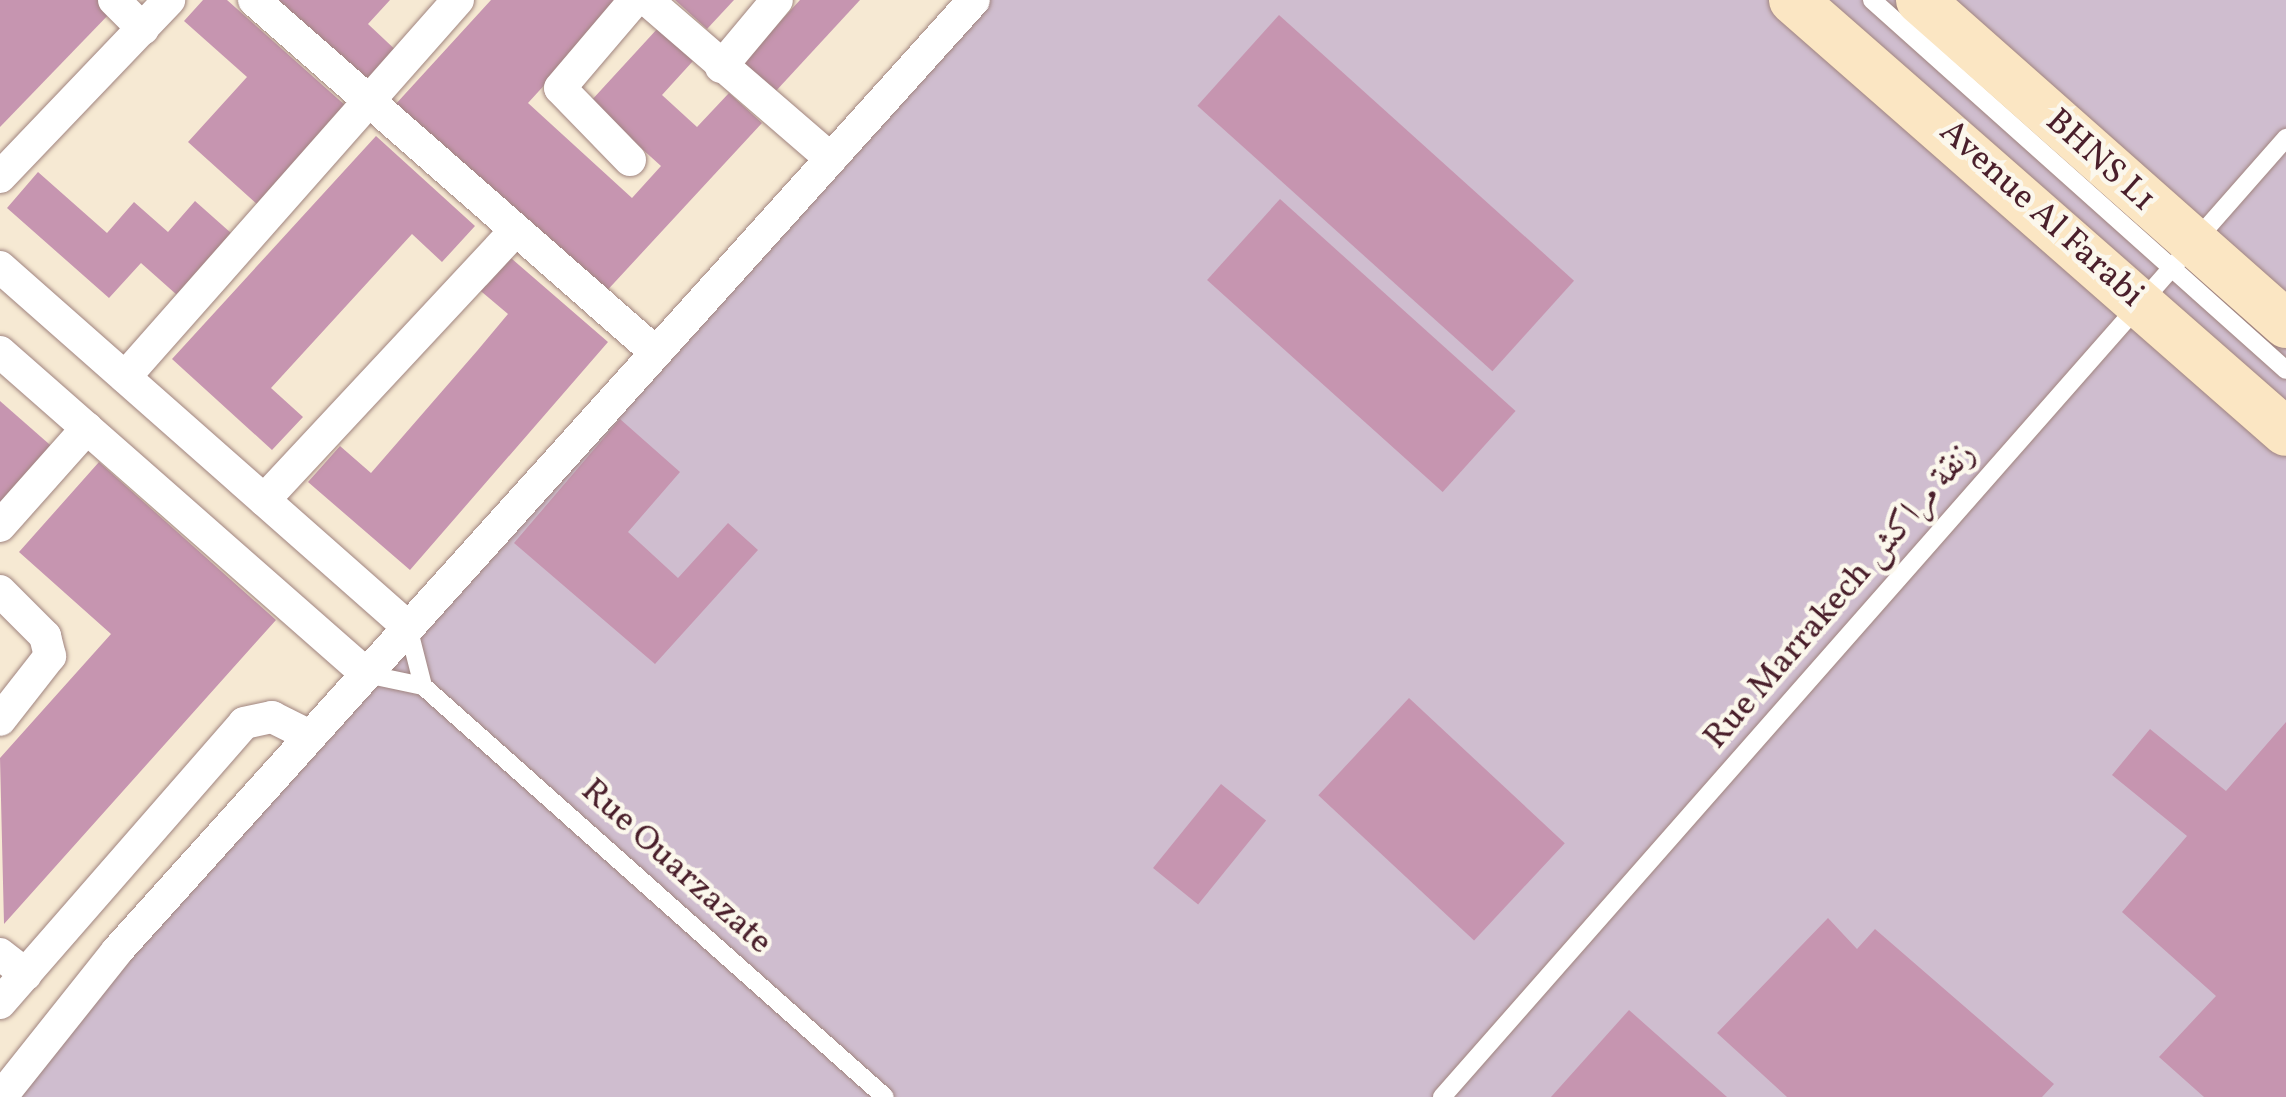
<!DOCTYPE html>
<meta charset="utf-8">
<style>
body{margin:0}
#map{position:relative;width:2286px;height:1097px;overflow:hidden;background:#f6e9d3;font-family:Vollkorn,Amiri,serif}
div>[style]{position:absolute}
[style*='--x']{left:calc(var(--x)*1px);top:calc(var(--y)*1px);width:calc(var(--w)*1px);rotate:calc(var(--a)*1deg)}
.industrial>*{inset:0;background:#cfbdcf}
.building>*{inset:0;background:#c695b0;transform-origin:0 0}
.roads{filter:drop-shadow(0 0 2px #a0847f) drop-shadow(0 0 2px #a0847f)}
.lane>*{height:18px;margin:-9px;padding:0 9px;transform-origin:9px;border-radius:9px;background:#fff}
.street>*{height:32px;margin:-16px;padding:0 16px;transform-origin:16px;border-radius:16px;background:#fff}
.secondary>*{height:48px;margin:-24px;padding:0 24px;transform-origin:24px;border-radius:24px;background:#fbe6c3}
span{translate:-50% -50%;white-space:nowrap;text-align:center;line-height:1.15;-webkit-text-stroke:9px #fbf7ec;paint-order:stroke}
.street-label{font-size:35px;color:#4a1f2b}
</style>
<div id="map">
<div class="industrial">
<div style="clip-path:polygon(978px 0,2286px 0,2286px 1097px,1px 1097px)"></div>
</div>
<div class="building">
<div style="clip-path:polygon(0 0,102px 0,113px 10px,0 127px)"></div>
<div style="clip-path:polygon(203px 0,227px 0,346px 106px,258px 205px,188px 142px,247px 77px,184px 21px)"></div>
<div style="clip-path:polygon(269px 0,390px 0,368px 24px,402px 56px,370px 91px)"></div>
<div style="clip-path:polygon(491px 0,622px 0,528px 103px,632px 198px,661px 166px,590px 102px,658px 28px,693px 61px,662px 95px,697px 127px,729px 93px,762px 123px,602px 296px,394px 106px)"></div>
<div style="clip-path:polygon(675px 0,734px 0,707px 29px)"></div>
<div style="clip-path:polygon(800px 0,860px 0,775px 92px,743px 62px)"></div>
<div style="left:1279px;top:15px;width:397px;height:122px;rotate:42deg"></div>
<div style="clip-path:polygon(376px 136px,475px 226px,442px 262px,412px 234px,271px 388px,303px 417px,272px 450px,172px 359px)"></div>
<div style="clip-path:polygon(38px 172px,107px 233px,134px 202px,168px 232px,195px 201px,231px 233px,177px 295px,141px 263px,109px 298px,7px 208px)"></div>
<div style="left:1280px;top:199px;width:317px;height:109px;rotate:42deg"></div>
<div style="clip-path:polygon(505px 253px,608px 342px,410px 570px,308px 482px,340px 446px,371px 473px,477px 351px,508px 314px,476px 287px)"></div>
<div style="clip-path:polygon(0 401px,57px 451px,0 515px)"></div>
<div style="clip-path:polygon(620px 419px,680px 472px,628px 532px,678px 578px,728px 523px,758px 550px,655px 664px,514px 543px)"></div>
<div style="clip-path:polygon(99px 462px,276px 620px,4px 924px,0 758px,111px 634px,19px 552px)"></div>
<div style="left:1409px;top:698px;width:213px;height:133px;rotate:43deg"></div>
<div style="clip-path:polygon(2286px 722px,2286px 1097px,2204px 1097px,2159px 1057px,2216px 996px,2122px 912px,2187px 836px,2112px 775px,2150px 729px,2226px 791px)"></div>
<div style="left:1221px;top:784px;width:58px;height:108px;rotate:39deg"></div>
<div style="clip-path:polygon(1828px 918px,1857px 949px,1875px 929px,2054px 1084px,2042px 1097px,1787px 1097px,1717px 1033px)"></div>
<div style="clip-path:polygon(1629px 1010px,1727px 1097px,1551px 1097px)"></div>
</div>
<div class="roads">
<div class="lane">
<div style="--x:1872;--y:0;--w:555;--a:41.79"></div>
<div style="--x:408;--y:627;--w:61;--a:75.7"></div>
<div style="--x:366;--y:674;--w:58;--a:11.9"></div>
<div style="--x:423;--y:686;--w:618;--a:41.66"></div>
<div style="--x:1442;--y:1097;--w:1278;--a:-48.65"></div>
</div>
<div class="street">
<div style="--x:114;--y:0;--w:41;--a:45"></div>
<div style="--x:254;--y:0;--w:531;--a:41.26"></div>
<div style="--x:647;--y:0;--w:243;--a:40.8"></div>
<div style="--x:721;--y:67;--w:87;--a:-50.1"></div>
<div style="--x:630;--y:160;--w:100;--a:-134.2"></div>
<div style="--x:560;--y:88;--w:116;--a:-49.6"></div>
<div style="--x:0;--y:177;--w:245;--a:-46.3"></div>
<div style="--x:0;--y:267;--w:544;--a:41.42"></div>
<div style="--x:0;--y:352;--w:487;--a:41.3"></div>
<div style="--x:125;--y:377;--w:503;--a:-48.55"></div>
<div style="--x:264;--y:500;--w:369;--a:-47"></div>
<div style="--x:0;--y:526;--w:131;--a:-48.4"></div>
<div style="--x:0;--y:591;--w:64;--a:45"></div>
<div style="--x:45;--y:636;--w:21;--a:76"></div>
<div style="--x:50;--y:656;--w:81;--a:128"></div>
<div style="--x:0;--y:954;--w:33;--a:38"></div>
<div style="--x:0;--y:1003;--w:371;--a:-48.9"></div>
<div style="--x:244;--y:723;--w:29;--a:-12"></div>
<div style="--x:272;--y:717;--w:42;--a:26.6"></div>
<div style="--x:1;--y:1097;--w:186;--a:-51.5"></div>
<div style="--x:117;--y:951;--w:1280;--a:-47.98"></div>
</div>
<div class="secondary">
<div style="--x:1793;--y:0;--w:655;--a:41.23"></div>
<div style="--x:1920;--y:0;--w:489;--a:41.5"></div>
</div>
</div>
<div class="street-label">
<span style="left:2100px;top:161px;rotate:42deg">BHNS L1</span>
<span style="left:2041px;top:214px;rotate:42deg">Avenue Al Farabi</span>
<span style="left:1840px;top:596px;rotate:-49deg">Rue Marrakech زنقة مراكش</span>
<span style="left:676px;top:867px;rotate:42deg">Rue Ouarzazate</span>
</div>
</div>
